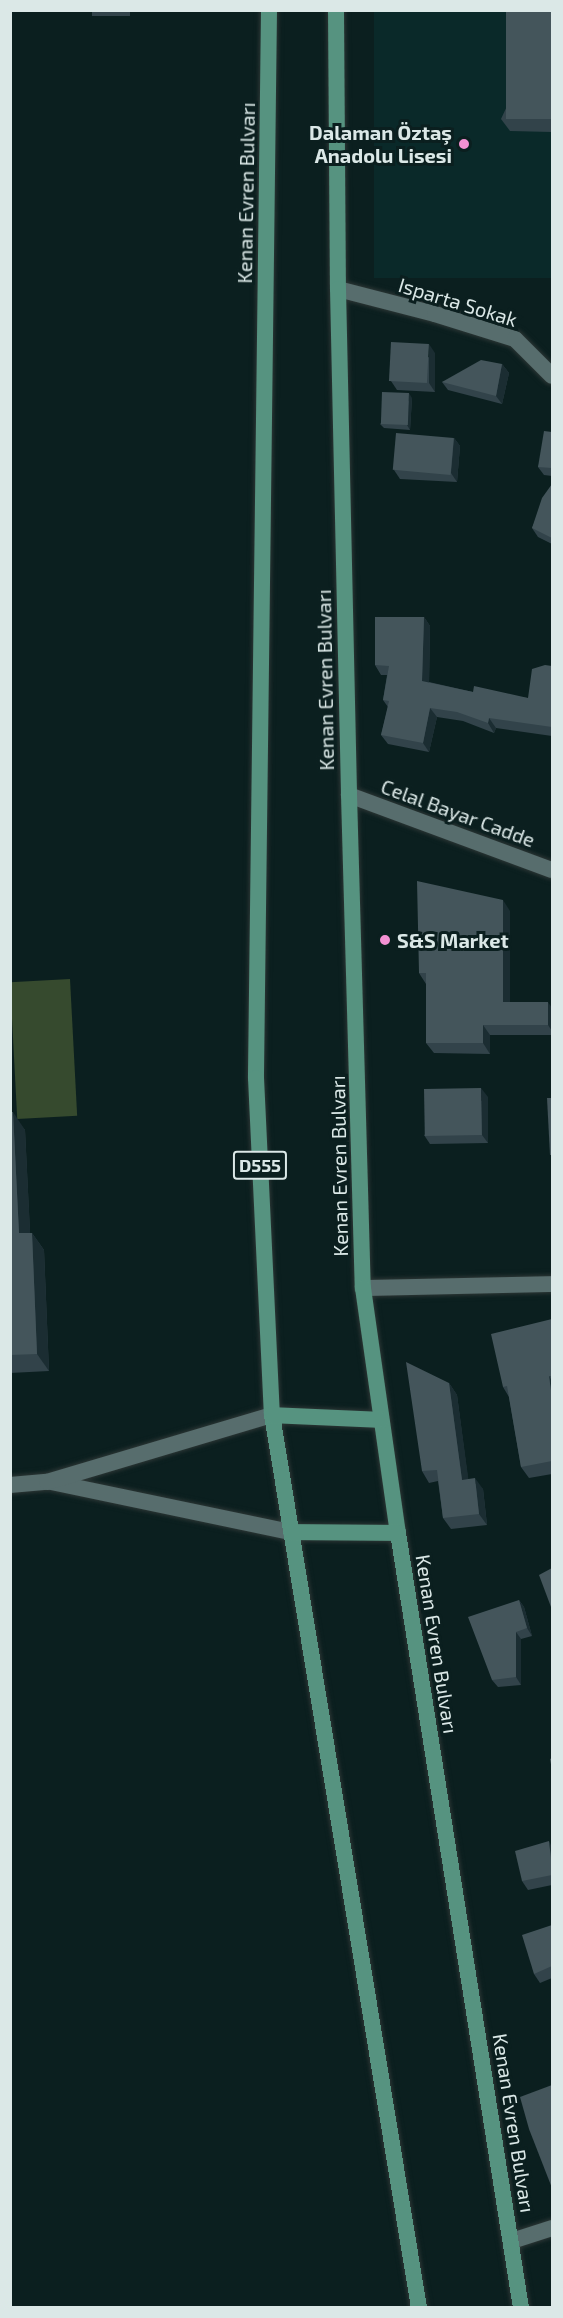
<!DOCTYPE html>
<meta charset="utf-8">
<style>
body{margin:0}
#map{position:relative;width:563px;height:2318px;overflow:hidden;background:#0b1f1f;font-family:"Exo 2",sans-serif}
div>[style]{position:absolute}
[style*='--x']{left:calc(var(--x)*1px);top:calc(var(--y)*1px);width:calc(var(--w)*1px);rotate:calc(var(--a)*1deg)}
.built>*{inset:0;background:#0a2929;transform-origin:0 0}
.green>*{inset:0;background:#364a2e;transform-origin:0 0}
.roads{filter:drop-shadow(0 0 2px #2c3635) drop-shadow(0 0 2px #2c3635)}
.minor>*{height:16px;margin:-8px;padding:0 8px;transform-origin:8px;border-radius:8px;background:#576d6d}
.tertiary>*{height:16px;margin:-8px;padding:0 8px;transform-origin:8px;border-radius:8px;background:#576d6d}
.primary>*{height:16px;margin:-8px;padding:0 8px;transform-origin:8px;border-radius:8px;background:#569380}
.wall>*{inset:0;background:#32434a;transform-origin:0 0}
.shaded-wall>*{inset:0;background:#1b2d32}
.building>*{inset:0;background:#44555b;transform-origin:0 0}
.dots>*{width:16px;height:16px;translate:-50% -50%;box-sizing:border-box;border:3px solid #0b1f1f;border-radius:50%}
span{translate:-50% -50%;white-space:nowrap;text-align:center;line-height:1.15;-webkit-text-stroke:6px #0b1f1f;paint-order:stroke}
.shield-label span{padding:2px 4px;background:#0b1f1f;border:2px solid;border-radius:4px;-webkit-text-stroke-width:0}
.shield-label{font-size:18px;color:#dbe8e7;font-weight:700}
.poi-label{font-size:20px;color:#dbe8e7;font-weight:700}
.right{translate:-100% -50%;text-align:right}
.left{translate:0 -50%;text-align:left}
.street-label{font-size:20px;color:#dbe8e7}
.frame{position:absolute;inset:0;border:12px solid #dbe8e7;pointer-events:none}
</style>
<div id="map">
<div class="built">
<div style="left:374px;top:11px;width:178px;height:267px"></div>
</div>
<div class="green">
<div style="left:70px;top:979px;width:137px;height:60px;rotate:87deg"></div>
</div>
<div class="roads">
<div class="minor">
<div style="--x:338;--y:289;--w:100;--a:14.5"></div>
<div style="--x:435;--y:314;--w:84;--a:17.4"></div>
<div style="--x:515;--y:339;--w:52;--a:45"></div>
<div style="--x:349;--y:795;--w:216;--a:20.3"></div>
<div style="--x:363;--y:1288;--w:189;--a:-1.2"></div>
<div style="--x:512;--y:2241;--w:42;--a:-18"></div>
</div>
<div class="tertiary">
<div style="--x:51;--y:1482;--w:245;--a:11.8"></div>
<div style="--x:10;--y:1485;--w:37;--a:-5"></div>
<div style="--x:47;--y:1482;--w:235;--a:-16.6"></div>
</div>
<div class="primary">
<div style="--x:269;--y:10;--w:1068;--a:90.7"></div>
<div style="--x:256;--y:1078;--w:337;--a:87.3"></div>
<div style="--x:272;--y:1415;--w:905;--a:80.65"></div>
<div style="--x:336;--y:10;--w:279;--a:89.6"></div>
<div style="--x:338;--y:289;--w:506;--a:88.75"></div>
<div style="--x:349;--y:795;--w:493;--a:88.4"></div>
<div style="--x:363;--y:1288;--w:247;--a:81.9"></div>
<div style="--x:398;--y:1533;--w:785;--a:80.98"></div>
<div style="--x:272;--y:1415;--w:109;--a:2.6"></div>
<div style="--x:291;--y:1532;--w:107;--a:0.5"></div>
</div>
</div>
<div class="wall">
<div style="left:92px;top:10px;width:38px;height:6px"></div>
<div style="clip-path:polygon(552px 10px,552px 132px,510px 131px,501px 119px)"></div>
<div style="clip-path:polygon(435px 353px,435px 392px,397px 390px,391px 381px)"></div>
<div style="clip-path:polygon(502px 364px,509px 373px,502px 404px,448px 390px,442px 382px)"></div>
<div style="clip-path:polygon(412px 398px,410px 430px,384px 428px,380px 424px)"></div>
<div style="clip-path:polygon(552px 432px,552px 476px,544px 475px,538px 467px)"></div>
<div style="clip-path:polygon(454px 438px,460px 446px,457px 482px,400px 479px,394px 470px)"></div>
<div style="clip-path:polygon(552px 484px,552px 544px,538px 537px,532px 528px)"></div>
<div style="clip-path:polygon(424px 617px,430px 626px,429px 682px,473px 692px,528px 698px,552px 666px,552px 736px,496px 728px,494px 733px,463px 721px,437px 717px,429px 752px,388px 744px,381px 735px,388px 707px,383px 700px,387px 675px,381px 675px,375px 665px)"></div>
<div style="clip-path:polygon(510px 911px,510px 1002px,552px 1008px,552px 1035px,490px 1035px,490px 1054px,434px 1053px,426px 1043px,426px 984px,419px 973px)"></div>
<div style="clip-path:polygon(488px 1097px,488px 1143px,430px 1144px,424px 1135px)"></div>
<div style="clip-path:polygon(10px 1112px,25px 1130px,30px 1233px,32px 1233px,44px 1250px,49px 1371px,10px 1373px)"></div>
<div style="clip-path:polygon(552px 1319px,552px 1474px,529px 1478px,521px 1467px,509px 1397px,503px 1387px)"></div>
<div style="clip-path:polygon(449px 1383px,457px 1395px,468px 1479px,483px 1489px,487px 1525px,451px 1529px,443px 1518px,438px 1481px,429px 1483px,422px 1471px)"></div>
<div style="clip-path:polygon(519px 1600px,524px 1607px,532px 1636px,521px 1639px,521px 1685px,498px 1687px,492px 1680px)"></div>
<div style="clip-path:polygon(552px 1847px,552px 1885px,528px 1890px,522px 1881px)"></div>
<div style="clip-path:polygon(552px 1925px,552px 1978px,540px 1983px,534px 1974px)"></div>
</div>
<div class="shaded-wall">
<div style="clip-path:polygon(429px 344px,435px 353px,435px 392px,429px 383px)"></div>
<div style="clip-path:polygon(502px 364px,509px 373px,502px 404px,496px 396px)"></div>
<div style="clip-path:polygon(409px 393px,412px 398px,410px 430px,407px 425px)"></div>
<div style="clip-path:polygon(454px 438px,460px 446px,457px 482px,451px 473px)"></div>
<div style="clip-path:polygon(424px 617px,430px 626px,429px 690px,422px 681px)"></div>
<div style="clip-path:polygon(430px 708px,437px 717px,429px 752px,423px 743px)"></div>
<div style="clip-path:polygon(489px 718px,496px 728px,494px 733px,488px 723px)"></div>
<div style="clip-path:polygon(503px 900px,510px 911px,510px 1012px,503px 1002px)"></div>
<div style="clip-path:polygon(548px 1002px,552px 1008px,552px 1031px,548px 1025px)"></div>
<div style="clip-path:polygon(483px 1025px,490px 1035px,490px 1054px,483px 1043px)"></div>
<div style="clip-path:polygon(481px 1088px,488px 1097px,488px 1143px,482px 1135px)"></div>
<div style="clip-path:polygon(13px 1112px,25px 1130px,31px 1251px,19px 1233px)"></div>
<div style="clip-path:polygon(32px 1233px,44px 1250px,49px 1371px,37px 1354px)"></div>
<div style="clip-path:polygon(549px 1376px,552px 1381px,552px 1398px)"></div>
<div style="clip-path:polygon(449px 1383px,457px 1395px,470px 1491px,462px 1480px)"></div>
<div style="clip-path:polygon(475px 1478px,483px 1489px,487px 1525px,479px 1514px)"></div>
<div style="clip-path:polygon(519px 1600px,524px 1607px,532px 1636px,527px 1628px)"></div>
<div style="clip-path:polygon(516px 1632px,521px 1639px,521px 1685px,516px 1677px)"></div>
<div style="clip-path:polygon(549px 1841px,552px 1847px,552px 1867px)"></div>
</div>
<div class="building">
<div style="left:506px;top:10px;width:46px;height:109px"></div>
<div style="left:391px;top:342px;width:38px;height:39px;rotate:3deg"></div>
<div style="clip-path:polygon(481px 360px,502px 364px,496px 396px,442px 382px)"></div>
<div style="left:382px;top:392px;width:27px;height:32px;rotate:2deg"></div>
<div style="clip-path:polygon(544px 431px,552px 432px,552px 468px,538px 467px)"></div>
<div style="left:396px;top:433px;width:58px;height:37px;rotate:5deg"></div>
<div style="clip-path:polygon(552px 484px,552px 538px,532px 528px,542px 498px)"></div>
<div style="clip-path:polygon(375px 617px,424px 617px,422px 681px,473px 692px,474px 686px,528px 698px,532px 669px,545px 665px,552px 666px,552px 727px,489px 718px,488px 723px,457px 712px,430px 708px,423px 743px,381px 735px,389px 701px,383px 700px,389px 666px,375px 665px)"></div>
<div style="clip-path:polygon(417px 881px,503px 900px,503px 1002px,548px 1002px,548px 1025px,483px 1025px,483px 1043px,426px 1043px,426px 973px,419px 973px)"></div>
<div style="left:481px;top:1088px;width:47px;height:57px;rotate:89deg"></div>
<div style="clip-path:polygon(547px 1098px,552px 1098px,552px 1155px,550px 1155px)"></div>
<div style="clip-path:polygon(10px 1112px,13px 1112px,19px 1233px,32px 1233px,37px 1354px,10px 1355px)"></div>
<div style="clip-path:polygon(552px 1319px,552px 1376px,549px 1376px,552px 1398px,552px 1461px,521px 1467px,507px 1386px,503px 1387px,491px 1334px)"></div>
<div style="clip-path:polygon(406px 1362px,449px 1383px,462px 1480px,475px 1478px,479px 1514px,443px 1518px,437px 1470px,422px 1471px)"></div>
<div style="clip-path:polygon(552px 1568px,552px 1606px,551px 1607px,539px 1575px)"></div>
<div style="clip-path:polygon(519px 1600px,527px 1628px,516px 1632px,516px 1677px,492px 1680px,468px 1617px)"></div>
<div style="clip-path:polygon(552px 1758px,552px 1770px,550px 1759px)"></div>
<div style="clip-path:polygon(549px 1841px,552px 1867px,552px 1875px,522px 1881px,515px 1851px)"></div>
<div style="clip-path:polygon(552px 1925px,552px 1966px,534px 1974px,522px 1935px)"></div>
<div style="clip-path:polygon(552px 2085px,552px 2188px,529px 2129px,520px 2097px)"></div>
</div>
<div class="dots">
<div style="left:464px;top:144px;background:#f491d3"></div>
<div style="left:385px;top:940px;background:#f491d3"></div>
</div>
<div class="shield-label">
<span style="left:260px;top:1165px">D555</span>
</div>
<div class="poi-label">
<span class="right" style="left:452px;top:144px">Dalaman Öztaş<br>Anadolu Lisesi</span>
<span class="left" style="left:397px;top:940px">S&amp;S Market</span>
</div>
<div class="street-label">
<span style="left:246px;top:193px;rotate:-89deg">Kenan Evren Bulvarı</span>
<span style="left:458px;top:302px;rotate:17deg">Isparta Sokak</span>
<span style="left:325px;top:680px;rotate:-91deg">Kenan Evren Bulvarı</span>
<span style="left:458px;top:813px;rotate:20deg">Celal Bayar Cadde</span>
<span style="left:339px;top:1166px;rotate:-91deg">Kenan Evren Bulvarı</span>
<span style="left:437px;top:1644px;rotate:81deg">Kenan Evren Bulvarı</span>
<span style="left:514px;top:2123px;rotate:81deg">Kenan Evren Bulvarı</span>
</div>
<div class="frame"></div>
</div>
